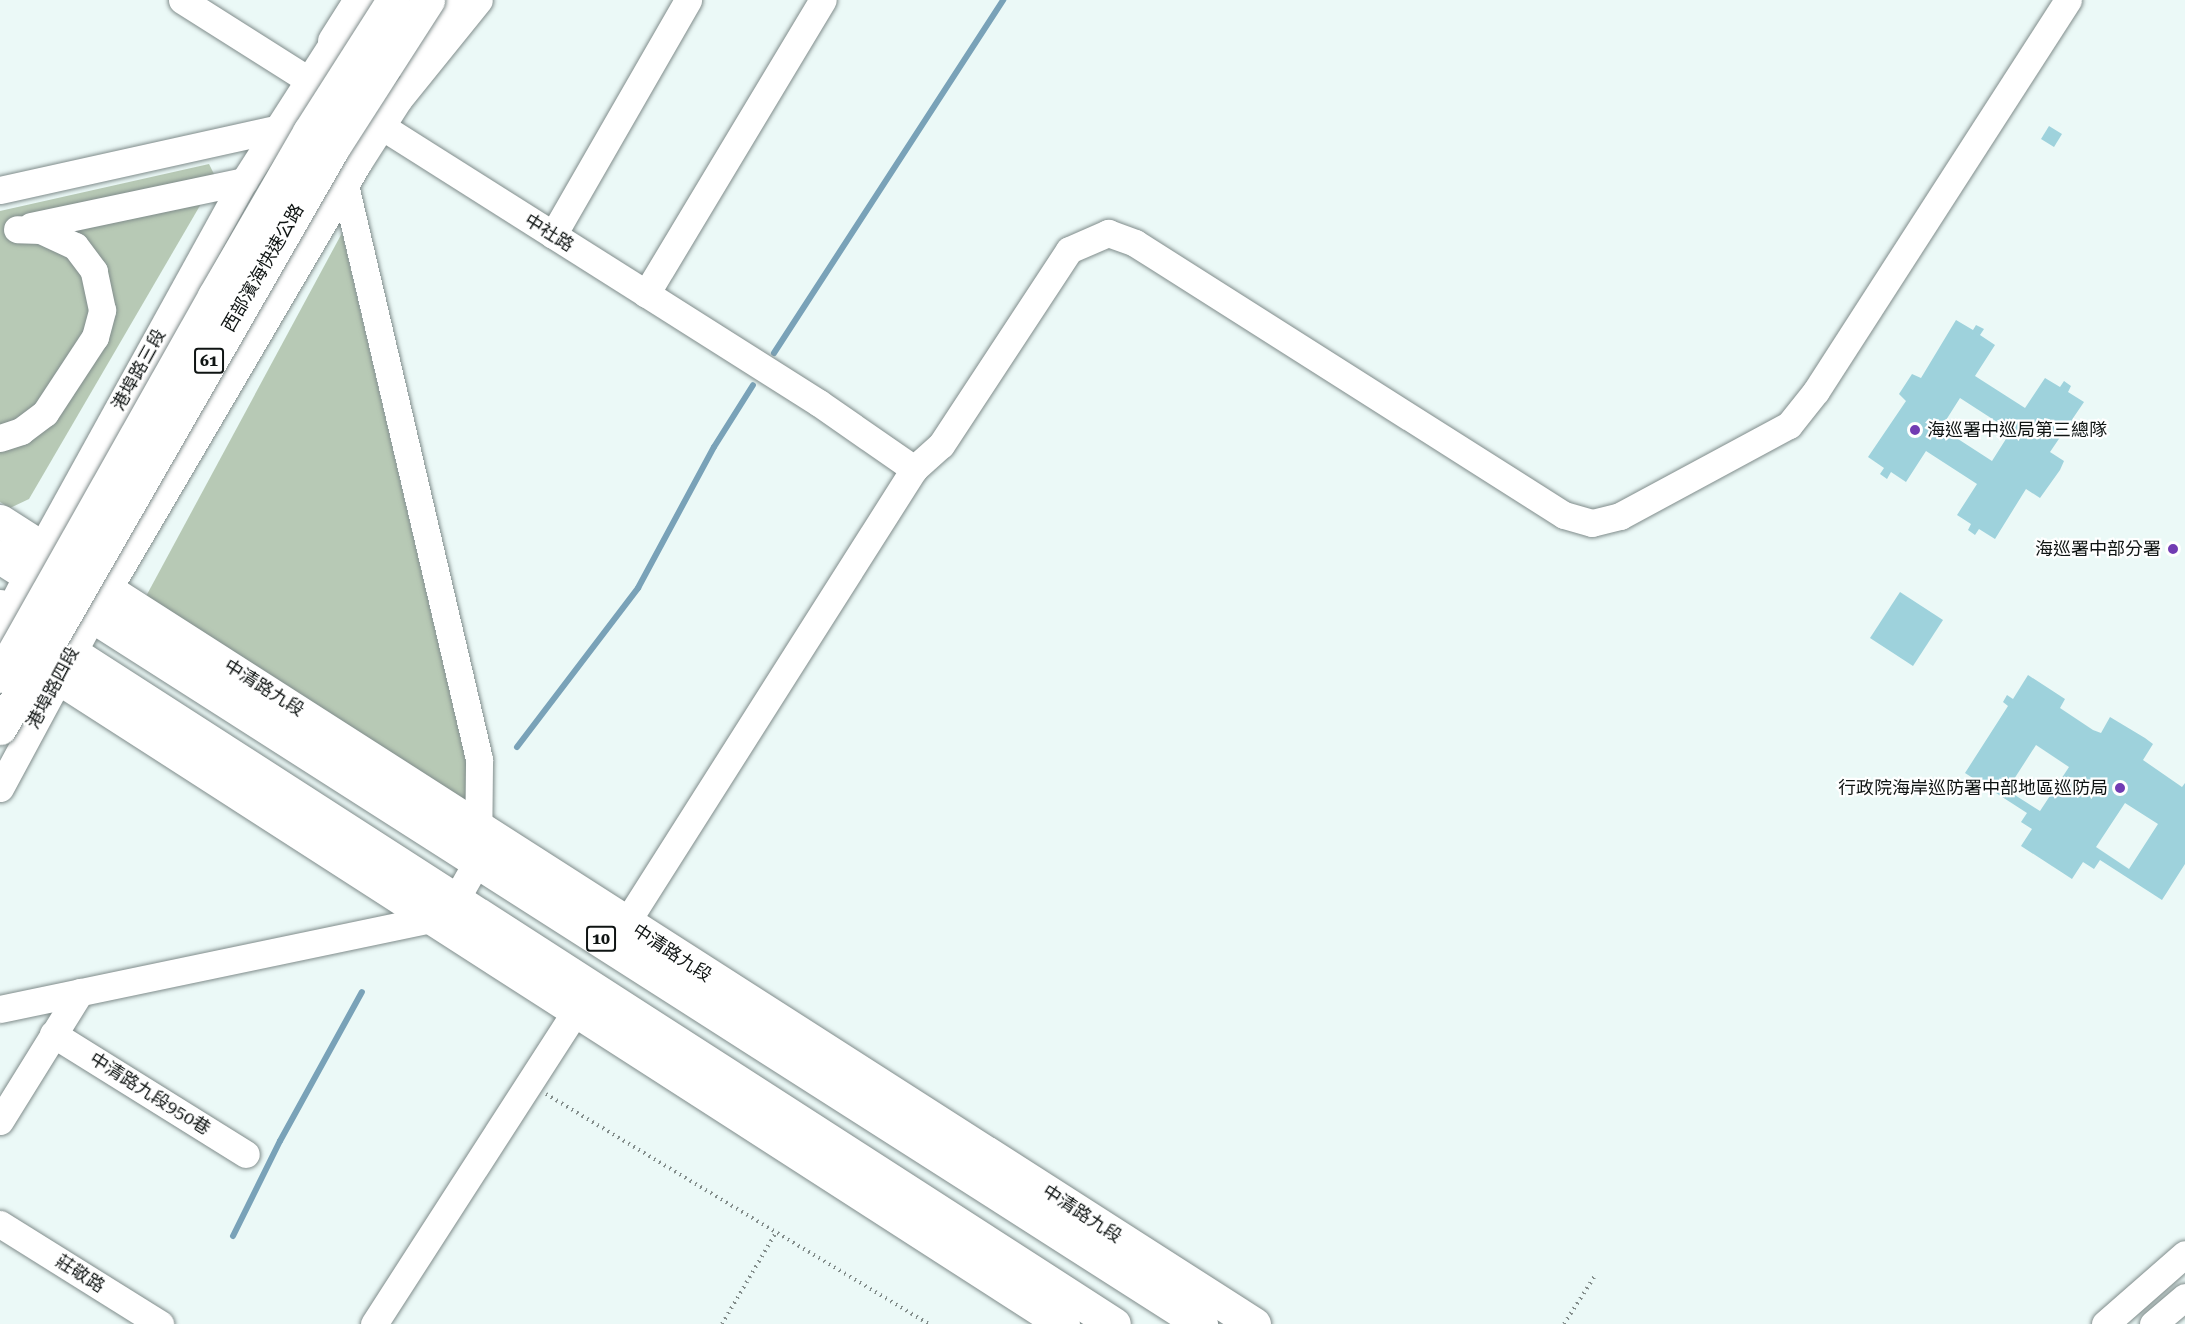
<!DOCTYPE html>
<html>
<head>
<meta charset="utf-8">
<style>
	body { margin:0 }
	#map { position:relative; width:2185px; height:1324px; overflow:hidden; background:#ebf9f7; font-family:"Roboto Serif","Noto Sans TC",serif }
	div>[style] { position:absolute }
	.green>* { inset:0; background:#b7c9b5 }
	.stream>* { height:6px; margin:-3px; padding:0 3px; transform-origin:3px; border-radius:3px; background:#79a2b8 }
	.building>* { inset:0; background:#9ed2dc }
	.path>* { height:4px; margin-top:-2px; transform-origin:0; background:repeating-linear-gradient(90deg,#838d8b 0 1.5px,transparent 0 6px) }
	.roads { filter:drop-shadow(0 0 2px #808c8b) drop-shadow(0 0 2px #808c8b) }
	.minor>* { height:27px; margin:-13.5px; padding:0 13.5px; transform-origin:13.5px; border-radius:13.5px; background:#fff }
	.major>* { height:33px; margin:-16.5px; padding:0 16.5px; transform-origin:16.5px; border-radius:16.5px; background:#fff }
	.highway>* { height:33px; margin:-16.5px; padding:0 16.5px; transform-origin:16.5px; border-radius:16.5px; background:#fff }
	.bridges { filter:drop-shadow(0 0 2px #808c8b) drop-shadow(0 0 2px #808c8b) }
	.highway-bridge>* { height:33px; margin:-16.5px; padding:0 16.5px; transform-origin:16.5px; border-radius:16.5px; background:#fff }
	.dots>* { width:16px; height:16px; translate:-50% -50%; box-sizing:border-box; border:3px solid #fff; border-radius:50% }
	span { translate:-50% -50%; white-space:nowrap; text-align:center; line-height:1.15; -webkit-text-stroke:4.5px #fff; paint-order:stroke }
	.shield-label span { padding:2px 4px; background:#fff; border:2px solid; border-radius:4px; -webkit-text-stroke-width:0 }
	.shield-label { font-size:16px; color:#0f1413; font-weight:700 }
	.street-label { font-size:18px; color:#0f1413 }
	.poi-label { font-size:18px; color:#0f1413 }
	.left { translate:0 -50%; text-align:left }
	.right { translate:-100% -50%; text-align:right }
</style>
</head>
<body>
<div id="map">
	<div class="green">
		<div style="clip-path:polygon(209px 164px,214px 174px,212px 185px,29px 499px,10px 508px,0 502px,0 211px)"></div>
		<div style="clip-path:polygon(342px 233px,477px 810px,144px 600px)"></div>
	</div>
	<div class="stream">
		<div style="left:774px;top:353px;width:421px;rotate:-57deg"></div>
		<div style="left:517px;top:747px;width:200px;rotate:-52.7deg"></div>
		<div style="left:638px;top:588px;width:160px;rotate:-61.7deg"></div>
		<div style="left:714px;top:447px;width:73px;rotate:-57.8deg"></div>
		<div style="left:233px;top:1236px;width:106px;rotate:-63.7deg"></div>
		<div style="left:280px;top:1141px;width:170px;rotate:-61.2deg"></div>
	</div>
	<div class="building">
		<div style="clip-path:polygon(2049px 126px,2062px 134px,2054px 147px,2041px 139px)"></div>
		<div style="clip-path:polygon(evenodd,1956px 320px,1973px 330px,1976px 325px,1984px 329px,1980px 335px,1995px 345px,1975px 376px,2025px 408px,2045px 378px,2060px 387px,2064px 381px,2071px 386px,2068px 392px,2084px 402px,2050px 452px,2064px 461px,2060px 470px,2040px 498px,2026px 489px,1995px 539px,1979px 529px,1975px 535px,1968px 530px,1971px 524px,1957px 515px,1977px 484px,1926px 451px,1906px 482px,1891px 472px,1887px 479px,1880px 474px,1884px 468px,1868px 457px,1906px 401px,1899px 394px,1912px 374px,1921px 378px,1956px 320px,1960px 398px,2011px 431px,1992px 461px,1941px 428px,1960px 398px)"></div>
		<div style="clip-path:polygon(1900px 592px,1943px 620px,1913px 666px,1870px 638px)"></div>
		<div style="clip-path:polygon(evenodd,2028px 675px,2065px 699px,2060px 708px,2093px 730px,2101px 733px,2110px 717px,2145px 738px,2153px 744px,2143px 760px,2182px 787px,2185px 783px,2185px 864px,2162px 900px,2100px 860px,2094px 869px,2083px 862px,2072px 879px,2021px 846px,2032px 829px,2021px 822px,2027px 813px,1965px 773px,2008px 706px,2003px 702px,2007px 695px,2013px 699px,2028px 675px,2036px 745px,2069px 767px,2040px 811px,2007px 790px,2036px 745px,2028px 675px,2125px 803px,2158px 824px,2129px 869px,2096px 847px,2125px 803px)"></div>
	</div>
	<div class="path">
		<div style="left:546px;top:1094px;width:447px;rotate:31deg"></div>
		<div style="left:722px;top:1324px;width:104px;rotate:-59.5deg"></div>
		<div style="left:1564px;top:1324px;width:56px;rotate:-57.4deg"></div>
	</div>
	<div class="roads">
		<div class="minor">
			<div style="left:182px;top:0;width:754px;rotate:32.32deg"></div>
			<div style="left:819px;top:403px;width:116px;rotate:34.8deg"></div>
			<div style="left:412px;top:70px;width:77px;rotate:-64.8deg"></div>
			<div style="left:0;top:190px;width:282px;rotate:-12.5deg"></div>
			<div style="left:31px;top:226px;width:218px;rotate:-11.9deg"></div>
			<div style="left:553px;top:235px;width:271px;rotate:-60.1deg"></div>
			<div style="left:646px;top:294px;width:343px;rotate:-59deg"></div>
			<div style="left:0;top:438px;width:22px;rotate:-18deg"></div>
			<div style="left:21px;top:431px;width:30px;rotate:-37deg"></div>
			<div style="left:45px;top:413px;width:91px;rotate:-56.7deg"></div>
			<div style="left:95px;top:337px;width:28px;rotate:-75deg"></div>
			<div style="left:102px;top:310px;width:40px;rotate:-102deg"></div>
			<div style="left:94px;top:271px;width:31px;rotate:-127deg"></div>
			<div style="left:75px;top:246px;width:38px;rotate:-155deg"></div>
			<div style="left:41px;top:230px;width:24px;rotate:-178deg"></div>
			<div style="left:0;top:628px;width:90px;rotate:-62.9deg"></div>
			<div style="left:41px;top:548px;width:419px;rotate:-61.1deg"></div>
			<div style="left:244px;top:181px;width:166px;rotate:-57.3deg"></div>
			<div style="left:0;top:788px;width:196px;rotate:-61.7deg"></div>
			<div style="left:93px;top:615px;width:524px;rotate:-59.62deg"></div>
			<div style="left:358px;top:163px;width:76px;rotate:-57.4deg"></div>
			<div style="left:399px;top:99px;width:127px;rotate:-51.1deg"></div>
			<div style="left:626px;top:923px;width:538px;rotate:-57.61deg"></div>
			<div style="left:914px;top:469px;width:36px;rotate:-42deg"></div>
			<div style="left:941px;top:445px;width:233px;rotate:-56.7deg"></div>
			<div style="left:1069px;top:250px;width:43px;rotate:-23.6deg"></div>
			<div style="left:1108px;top:233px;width:29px;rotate:20deg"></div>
			<div style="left:1135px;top:243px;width:508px;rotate:32.38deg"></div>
			<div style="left:1564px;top:515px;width:29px;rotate:16deg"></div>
			<div style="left:1592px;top:523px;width:29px;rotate:-14deg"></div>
			<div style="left:1620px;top:516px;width:192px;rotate:-28.3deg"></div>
			<div style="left:1789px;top:425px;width:43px;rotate:-51.5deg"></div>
			<div style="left:1816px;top:391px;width:465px;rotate:-57.2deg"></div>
			<div style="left:0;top:1009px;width:444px;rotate:-11.8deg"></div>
			<div style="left:435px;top:918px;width:28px;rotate:-42deg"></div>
			<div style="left:456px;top:899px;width:45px;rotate:-60.6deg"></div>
			<div style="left:478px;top:860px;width:101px;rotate:-89.4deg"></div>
			<div style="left:479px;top:759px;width:589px;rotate:-103.14deg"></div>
			<div style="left:53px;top:1034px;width:227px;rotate:31.9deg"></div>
			<div style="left:0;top:1121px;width:152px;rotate:-58.2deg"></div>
			<div style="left:0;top:1224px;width:189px;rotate:32deg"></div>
			<div style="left:374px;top:1324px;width:371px;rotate:-57.2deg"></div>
			<div style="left:2105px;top:1324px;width:106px;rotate:-41.2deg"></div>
			<div style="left:2153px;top:1324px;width:42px;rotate:-40.2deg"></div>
		</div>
		<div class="major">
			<div style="left:0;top:521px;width:1489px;rotate:32.63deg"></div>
			<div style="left:0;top:557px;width:1425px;rotate:32.56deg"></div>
			<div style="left:0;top:606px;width:1325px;rotate:32.8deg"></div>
			<div style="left:0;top:640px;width:1264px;rotate:32.76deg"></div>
		</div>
		<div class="highway">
			<div style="left:453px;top:15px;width:17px;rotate:-59deg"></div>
			<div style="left:334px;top:41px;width:49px;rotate:-57.6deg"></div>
		</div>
	</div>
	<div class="bridges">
		<div class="highway-bridge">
			<div style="left:0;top:676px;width:436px;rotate:-60.6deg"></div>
			<div style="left:214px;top:296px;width:190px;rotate:-59.9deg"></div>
			<div style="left:309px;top:132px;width:156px;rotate:-57.5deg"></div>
			<div style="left:0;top:728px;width:669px;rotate:-60.14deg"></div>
			<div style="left:333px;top:148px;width:176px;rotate:-57.3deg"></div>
		</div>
	</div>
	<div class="dots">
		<div style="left:1915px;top:430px;background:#713cb3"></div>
		<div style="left:2173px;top:549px;background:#713cb3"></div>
		<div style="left:2120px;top:788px;background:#713cb3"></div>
	</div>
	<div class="shield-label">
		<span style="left:209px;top:361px">61</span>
		<span style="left:601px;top:939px">10</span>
	</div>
	<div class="street-label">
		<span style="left:549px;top:233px;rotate:32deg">中社路</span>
		<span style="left:263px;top:268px;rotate:-60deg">西部濱海快速公路</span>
		<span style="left:139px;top:370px;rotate:-61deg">港埠路三段</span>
		<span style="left:53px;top:688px;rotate:-62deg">港埠路四段</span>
		<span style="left:264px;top:688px;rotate:32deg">中清路九段</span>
		<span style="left:672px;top:953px;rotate:33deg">中清路九段</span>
		<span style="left:150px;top:1094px;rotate:32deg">中清路九段950巷</span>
		<span style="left:1082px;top:1214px;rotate:33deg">中清路九段</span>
		<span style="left:80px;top:1274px;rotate:32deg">莊敬路</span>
	</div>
	<div class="poi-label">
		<span class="left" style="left:1927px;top:430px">海巡署中巡局第三總隊</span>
		<span class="right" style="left:2161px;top:549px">海巡署中部分署</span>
		<span class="right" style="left:2108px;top:788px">行政院海岸巡防署中部地區巡防局</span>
	</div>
</div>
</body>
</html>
